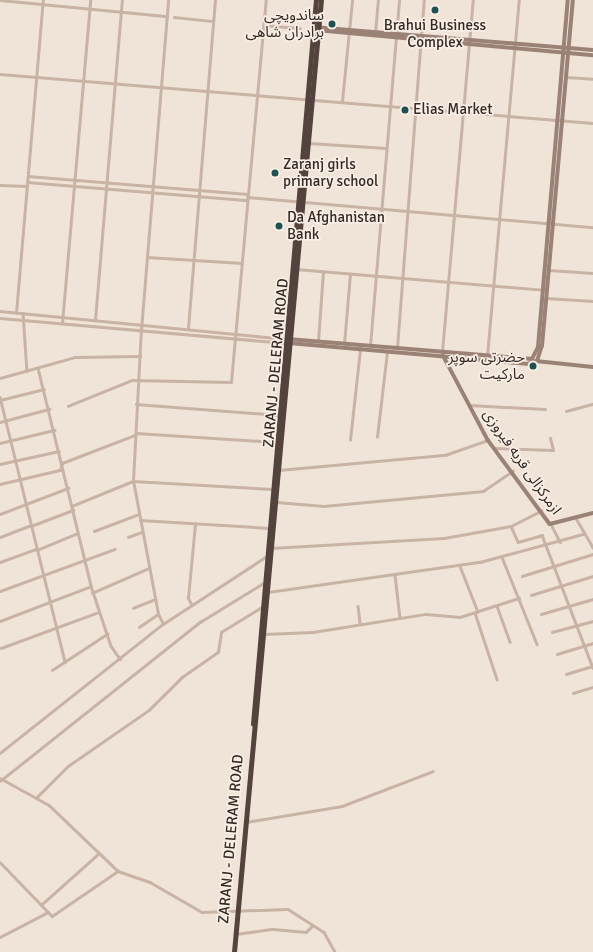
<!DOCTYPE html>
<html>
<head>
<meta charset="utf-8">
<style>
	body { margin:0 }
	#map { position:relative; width:593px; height:952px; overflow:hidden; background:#f0e4d8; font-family:Signika,"Noto Sans Arabic",sans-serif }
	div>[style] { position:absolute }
	.street>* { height:2.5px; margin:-1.25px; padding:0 1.25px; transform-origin:1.25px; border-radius:1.25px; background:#c8b3a5 }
	.secondary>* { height:3.5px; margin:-1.75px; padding:0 1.75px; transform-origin:1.75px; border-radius:1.75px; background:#9b8276 }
	.highway>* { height:4.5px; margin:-2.25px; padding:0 2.25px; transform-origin:2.25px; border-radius:2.25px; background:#54433d }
	.dots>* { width:11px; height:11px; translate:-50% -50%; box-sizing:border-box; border:2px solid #f8eee4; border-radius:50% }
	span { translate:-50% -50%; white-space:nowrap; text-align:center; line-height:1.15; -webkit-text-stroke:3.5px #f8eee4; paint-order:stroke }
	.poi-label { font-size:15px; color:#332a26 }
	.right { translate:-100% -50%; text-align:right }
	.left { translate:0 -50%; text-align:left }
	.street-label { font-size:15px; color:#332a26 }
</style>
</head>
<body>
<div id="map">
	<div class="street">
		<div style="left:0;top:0;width:168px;rotate:5.5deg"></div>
		<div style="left:174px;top:17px;width:39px;rotate:6deg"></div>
		<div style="left:264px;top:25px;width:36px;rotate:5deg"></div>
		<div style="left:375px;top:33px;width:33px;rotate:-85deg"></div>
		<div style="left:0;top:74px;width:595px;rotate:4.72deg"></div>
		<div style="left:566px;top:77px;width:27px;rotate:4deg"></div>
		<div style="left:342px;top:101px;width:101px;rotate:-84.3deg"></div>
		<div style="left:309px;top:143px;width:77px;rotate:3.7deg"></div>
		<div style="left:28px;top:176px;width:220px;rotate:4.7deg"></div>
		<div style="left:27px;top:182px;width:221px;rotate:4.7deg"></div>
		<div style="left:0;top:185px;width:27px;rotate:2deg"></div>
		<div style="left:247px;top:197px;width:347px;rotate:5deg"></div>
		<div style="left:147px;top:257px;width:95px;rotate:3.6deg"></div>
		<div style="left:296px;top:269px;width:252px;rotate:4.8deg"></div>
		<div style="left:549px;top:270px;width:44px;rotate:3.9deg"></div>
		<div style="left:546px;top:298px;width:47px;rotate:3.7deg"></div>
		<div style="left:0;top:311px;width:287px;rotate:5.6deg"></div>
		<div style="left:16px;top:313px;width:314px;rotate:-85.1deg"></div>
		<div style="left:23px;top:313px;width:58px;rotate:86.1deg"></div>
		<div style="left:0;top:318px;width:287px;rotate:5deg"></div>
		<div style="left:95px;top:320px;width:321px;rotate:-85.2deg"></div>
		<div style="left:62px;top:323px;width:324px;rotate:-85deg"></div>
		<div style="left:188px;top:328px;width:329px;rotate:-85.3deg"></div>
		<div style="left:318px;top:341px;width:69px;rotate:-85.9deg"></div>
		<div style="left:344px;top:344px;width:70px;rotate:-85.1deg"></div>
		<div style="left:370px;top:346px;width:347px;rotate:-85.2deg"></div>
		<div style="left:397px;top:348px;width:349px;rotate:-85.6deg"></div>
		<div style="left:442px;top:352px;width:353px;rotate:-85deg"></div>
		<div style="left:487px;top:356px;width:357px;rotate:-84.9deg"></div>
		<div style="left:38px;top:368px;width:224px;rotate:76.3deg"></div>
		<div style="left:91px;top:586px;width:63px;rotate:71.6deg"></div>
		<div style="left:111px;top:646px;width:16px;rotate:55deg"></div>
		<div style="left:0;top:378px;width:78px;rotate:-15.6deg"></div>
		<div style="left:75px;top:357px;width:65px;rotate:-0.9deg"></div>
		<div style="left:0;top:397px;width:273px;rotate:76.2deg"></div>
		<div style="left:0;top:400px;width:45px;rotate:-14deg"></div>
		<div style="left:136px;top:404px;width:143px;rotate:4.4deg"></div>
		<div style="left:469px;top:405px;width:76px;rotate:3deg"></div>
		<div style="left:68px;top:406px;width:69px;rotate:-22.1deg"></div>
		<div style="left:132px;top:380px;width:99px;rotate:1.2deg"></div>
		<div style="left:231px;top:382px;width:384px;rotate:-84.8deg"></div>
		<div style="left:566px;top:411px;width:28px;rotate:-15deg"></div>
		<div style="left:0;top:422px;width:51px;rotate:-14.9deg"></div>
		<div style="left:136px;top:433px;width:141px;rotate:3.7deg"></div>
		<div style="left:377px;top:437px;width:86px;rotate:-83.3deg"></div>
		<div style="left:350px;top:440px;width:92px;rotate:-83.7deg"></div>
		<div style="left:0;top:443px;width:56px;rotate:-13.5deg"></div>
		<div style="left:495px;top:448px;width:58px;rotate:2deg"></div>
		<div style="left:553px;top:450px;width:12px;rotate:-104deg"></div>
		<div style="left:0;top:464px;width:60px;rotate:-12.4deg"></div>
		<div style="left:279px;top:470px;width:167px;rotate:-5.2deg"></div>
		<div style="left:445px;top:455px;width:46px;rotate:-19.2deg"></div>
		<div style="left:0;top:484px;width:62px;rotate:-13.1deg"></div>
		<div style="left:60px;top:470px;width:7px;rotate:-74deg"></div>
		<div style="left:62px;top:463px;width:78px;rotate:-21deg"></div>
		<div style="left:276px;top:502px;width:48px;rotate:4.8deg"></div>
		<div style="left:324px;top:506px;width:160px;rotate:-5.4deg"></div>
		<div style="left:483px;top:491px;width:36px;rotate:-34deg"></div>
		<div style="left:72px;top:506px;width:66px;rotate:-22.3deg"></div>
		<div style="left:133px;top:481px;width:139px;rotate:3.3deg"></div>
		<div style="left:0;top:514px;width:73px;rotate:-20.9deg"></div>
		<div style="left:576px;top:518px;width:34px;rotate:60deg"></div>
		<div style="left:140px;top:520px;width:129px;rotate:3.5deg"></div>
		<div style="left:31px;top:526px;width:45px;rotate:-20.9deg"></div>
		<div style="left:511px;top:526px;width:17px;rotate:66deg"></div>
		<div style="left:518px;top:542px;width:25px;rotate:-16deg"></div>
		<div style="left:542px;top:535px;width:142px;rotate:69deg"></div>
		<div style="left:552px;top:526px;width:18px;rotate:63deg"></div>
		<div style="left:94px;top:531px;width:48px;rotate:-20.7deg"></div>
		<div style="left:0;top:537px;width:33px;rotate:-21deg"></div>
		<div style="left:128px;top:537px;width:15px;rotate:-20deg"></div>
		<div style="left:271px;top:548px;width:173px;rotate:-3.3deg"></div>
		<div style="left:444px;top:538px;width:68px;rotate:-10.2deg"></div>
		<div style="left:511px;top:526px;width:34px;rotate:-27deg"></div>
		<div style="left:37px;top:550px;width:44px;rotate:-22.5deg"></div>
		<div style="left:502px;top:557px;width:94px;rotate:68.1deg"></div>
		<div style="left:0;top:562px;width:38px;rotate:-20deg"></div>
		<div style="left:460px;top:566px;width:49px;rotate:68.6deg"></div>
		<div style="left:395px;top:575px;width:43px;rotate:83.4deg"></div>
		<div style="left:522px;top:576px;width:74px;rotate:-17.2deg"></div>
		<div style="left:0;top:591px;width:122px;rotate:-20.1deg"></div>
		<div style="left:268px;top:592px;width:214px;rotate:-8.1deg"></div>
		<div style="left:480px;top:562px;width:107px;rotate:-15.2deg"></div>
		<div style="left:92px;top:593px;width:62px;rotate:-23.7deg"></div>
		<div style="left:531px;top:595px;width:65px;rotate:-17deg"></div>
		<div style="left:191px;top:604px;width:7px;rotate:-117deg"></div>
		<div style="left:188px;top:598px;width:74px;rotate:-84.6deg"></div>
		<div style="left:358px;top:606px;width:17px;rotate:83deg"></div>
		<div style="left:497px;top:606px;width:38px;rotate:70deg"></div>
		<div style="left:133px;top:608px;width:24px;rotate:-22deg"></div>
		<div style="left:475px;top:613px;width:70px;rotate:71.6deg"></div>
		<div style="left:541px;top:614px;width:54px;rotate:-16.1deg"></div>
		<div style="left:0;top:621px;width:97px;rotate:-21deg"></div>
		<div style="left:163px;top:624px;width:11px;rotate:-117deg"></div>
		<div style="left:158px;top:614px;width:135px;rotate:-100.6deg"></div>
		<div style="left:133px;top:481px;width:151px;rotate:-87deg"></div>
		<div style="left:141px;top:330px;width:331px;rotate:-85.3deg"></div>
		<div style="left:139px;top:627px;width:23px;rotate:-34deg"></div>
		<div style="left:552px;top:632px;width:42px;rotate:-15deg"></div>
		<div style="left:264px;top:634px;width:49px;rotate:-2.3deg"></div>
		<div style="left:313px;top:632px;width:114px;rotate:-9.1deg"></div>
		<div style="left:426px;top:614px;width:34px;rotate:5deg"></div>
		<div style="left:460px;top:617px;width:62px;rotate:-17.9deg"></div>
		<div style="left:1px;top:648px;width:104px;rotate:-20.2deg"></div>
		<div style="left:557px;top:654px;width:38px;rotate:-17deg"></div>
		<div style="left:52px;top:670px;width:66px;rotate:-33.2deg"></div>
		<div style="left:566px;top:674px;width:28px;rotate:-17deg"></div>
		<div style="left:573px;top:693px;width:21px;rotate:-17deg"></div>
		<div style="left:0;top:753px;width:208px;rotate:-38.4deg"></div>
		<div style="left:163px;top:624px;width:124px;rotate:-33.2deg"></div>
		<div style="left:0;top:778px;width:56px;rotate:28.9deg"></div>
		<div style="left:49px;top:805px;width:95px;rotate:43.7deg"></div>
		<div style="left:118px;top:871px;width:34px;rotate:19deg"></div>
		<div style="left:150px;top:882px;width:60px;rotate:30deg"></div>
		<div style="left:202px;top:912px;width:86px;rotate:-2deg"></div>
		<div style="left:288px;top:909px;width:43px;rotate:32.6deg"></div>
		<div style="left:324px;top:932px;width:23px;rotate:61deg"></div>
		<div style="left:0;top:781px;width:256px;rotate:-38.5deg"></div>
		<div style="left:200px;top:622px;width:76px;rotate:-31.6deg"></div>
		<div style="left:36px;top:798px;width:45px;rotate:-45deg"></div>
		<div style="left:68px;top:766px;width:98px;rotate:-34.7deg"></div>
		<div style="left:149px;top:710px;width:47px;rotate:-45deg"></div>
		<div style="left:182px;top:677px;width:44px;rotate:-34.8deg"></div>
		<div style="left:218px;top:652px;width:20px;rotate:-81deg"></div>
		<div style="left:221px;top:632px;width:48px;rotate:-31.4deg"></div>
		<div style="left:246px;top:822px;width:97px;rotate:-9.5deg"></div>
		<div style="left:342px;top:806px;width:97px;rotate:-21deg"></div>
		<div style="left:0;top:862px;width:75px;rotate:46.1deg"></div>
		<div style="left:52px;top:916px;width:80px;rotate:-34.3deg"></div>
		<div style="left:41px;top:905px;width:75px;rotate:-41.8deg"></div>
		<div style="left:236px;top:934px;width:37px;rotate:-8deg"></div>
		<div style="left:273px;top:929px;width:33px;rotate:5deg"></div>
		<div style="left:306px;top:932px;width:7px;rotate:-45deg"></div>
		<div style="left:0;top:937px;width:54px;rotate:-27.5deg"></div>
	</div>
	<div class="secondary">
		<div style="left:313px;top:27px;width:281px;rotate:4.7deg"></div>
		<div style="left:316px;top:30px;width:278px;rotate:5.2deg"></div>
		<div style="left:288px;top:339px;width:245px;rotate:4.7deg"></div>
		<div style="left:532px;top:359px;width:13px;rotate:-63deg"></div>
		<div style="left:538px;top:347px;width:348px;rotate:-85.1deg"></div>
		<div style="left:289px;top:343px;width:239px;rotate:5deg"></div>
		<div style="left:527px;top:364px;width:10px;rotate:-17deg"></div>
		<div style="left:537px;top:361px;width:16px;rotate:-72deg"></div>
		<div style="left:542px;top:346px;width:347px;rotate:-84.9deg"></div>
		<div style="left:443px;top:355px;width:96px;rotate:62.1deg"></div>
		<div style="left:488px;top:440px;width:104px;rotate:53.6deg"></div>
		<div style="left:550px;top:524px;width:44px;rotate:-14.3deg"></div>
		<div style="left:536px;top:361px;width:57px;rotate:6deg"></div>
	</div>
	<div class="highway">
		<div style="left:253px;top:724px;width:727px;rotate:-85.03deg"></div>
		<div style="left:234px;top:952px;width:956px;rotate:-84.78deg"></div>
	</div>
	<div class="dots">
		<div style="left:435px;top:10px;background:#1d5253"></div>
		<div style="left:332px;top:24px;background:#1d5253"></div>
		<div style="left:405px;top:110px;background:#1d5253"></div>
		<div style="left:275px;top:173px;background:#1d5253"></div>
		<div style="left:279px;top:226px;background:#1d5253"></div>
		<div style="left:533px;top:366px;background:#1d5253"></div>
	</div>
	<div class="poi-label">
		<span class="right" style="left:324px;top:24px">ساندویچی<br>برادران شاهی</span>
		<span style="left:435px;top:34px">Brahui Business<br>Complex</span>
		<span class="left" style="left:413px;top:110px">Elias Market</span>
		<span class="left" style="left:283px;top:173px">Zaranj girls<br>primary school</span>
		<span class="left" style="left:287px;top:226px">Da Afghanistan<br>Bank</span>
		<span class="right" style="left:525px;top:366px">حضرتی سوپر<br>مارکیت</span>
	</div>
	<div class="street-label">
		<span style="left:276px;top:363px;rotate:-85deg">ZARANJ - DELERAM ROAD</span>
		<span style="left:522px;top:462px;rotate:55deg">ازمرکزالی قریه فیروزی</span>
		<span style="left:231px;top:839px;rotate:-85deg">ZARANJ - DELERAM ROAD</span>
	</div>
</div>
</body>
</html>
